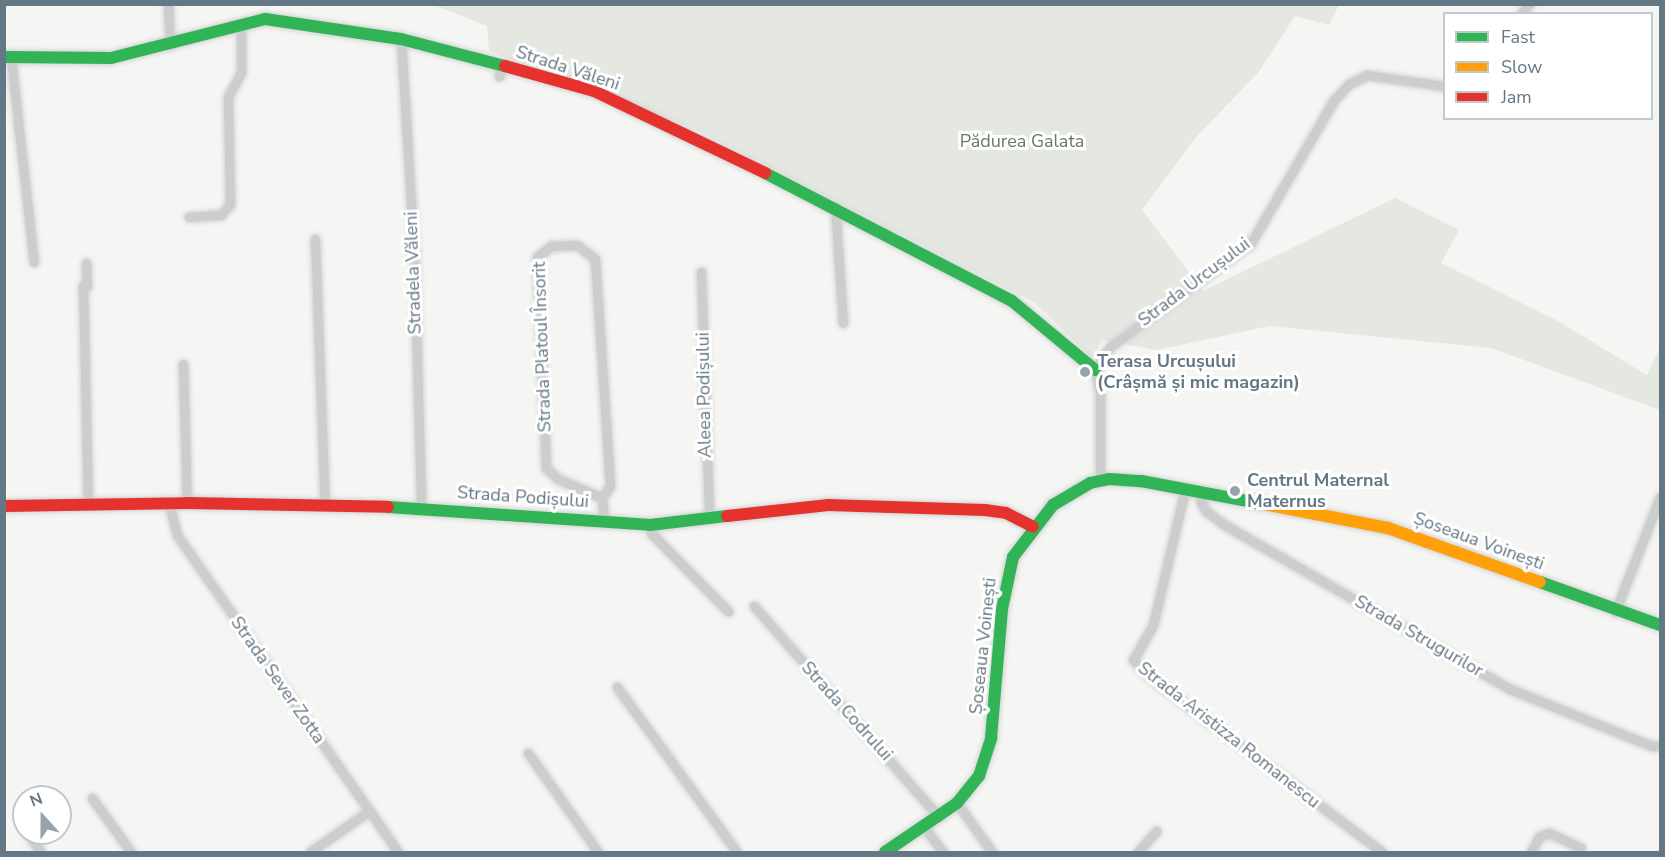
<!DOCTYPE html>
<html>
<head>
<meta charset="utf-8">
<style>
	body { margin:0 }
	#map { position:relative; width:1665px; height:857px; overflow:hidden; background:#f5f5f3; font-family:"Nunito Sans",sans-serif }
	div>[style] { position:absolute }
	.green>* { inset:0; background:#e4e8e1 }
	.roads { filter:drop-shadow(0 0 2px #d2d3d4) drop-shadow(0 0 2px #d2d3d4) }
	.street>* { height:9px; margin:-4.5px; padding:0 4.5px; transform-origin:4.5px; border-radius:4.5px; background:#cccece }
	.fast>* { height:12px; margin:-6px; padding:0 6px; transform-origin:6px; border-radius:6px; background:#30b455 }
	.slow>* { height:12px; margin:-6px; padding:0 6px; transform-origin:6px; border-radius:6px; background:#ff9f0a }
	.jam>* { height:12px; margin:-6px; padding:0 6px; transform-origin:6px; border-radius:6px; background:#e5322d }
	.dots>* { width:16px; height:16px; translate:-50% -50%; box-sizing:border-box; border:3px solid #fff; border-radius:50% }
	span { translate:-50% -50%; white-space:nowrap; text-align:center; line-height:1.15; -webkit-text-stroke:6px #fff; paint-order:stroke }
	.street-label { font-size:18px; color:#647784 }
	.park-label { font-size:18px; color:#697b63 }
	.poi-label { font-size:18px; color:#647784; font-weight:700 }
	.left { translate:0 -50%; text-align:left }
	.frame { position:absolute; inset:0; border:6px solid #647784; pointer-events:none }
	.legend { position:absolute; left:1443px; top:12px; width:210px; height:108px; box-sizing:border-box; background:#fff; border:2px solid #c1c9ce; margin:0; padding:8px 10px; list-style:none; font-size:18px; color:#647784 }
	.legend li { display:flex; align-items:center; gap:12px; height:30px }
	.legend b { width:30px; border:2px solid #c1c9ce }
	.north { position:absolute; left:12px; top:785px; width:60px; height:60px; box-sizing:border-box; background:#fff; border:2px solid #c1c9ce; border-radius:50%; rotate:339deg; font-size:16px; font-weight:700; line-height:24px; text-align:center; color:#647784 }
	.north::after { content:''; display:block; margin:auto; width:21px; height:27px; background:#97a3ab; clip-path:polygon(50% 0,100% 100%,50% 72%,0 100%) }
</style>
</head>
<body>
<div id="map">
	<div class="green">
		<div style="clip-path:polygon(434px 5px,1339px 5px,1329px 25px,1295px 16px,1258px 73px,1196px 137px,1142px 210px,1203px 291px,1395px 198px,1459px 230px,1441px 263px,1558px 321px,1647px 375px,1660px 348px,1660px 410px,1491px 348px,1270px 326px,1156px 350px,1102px 340px,1092px 358px,1034px 302px,695px 129px,489px 51px,487px 26px)"></div>
	</div>
	<div class="roads">
		<div class="street">
			<div style="left:168px;top:4px;width:41px;rotate:87.2deg"></div>
			<div style="left:1521px;top:14px;width:13px;rotate:-51deg"></div>
			<div style="left:401px;top:39px;width:211px;rotate:86.5deg"></div>
			<div style="left:414px;top:250px;width:258px;rotate:88.4deg"></div>
			<div style="left:11px;top:58px;width:205px;rotate:83.6deg"></div>
			<div style="left:499px;top:76px;width:12px;rotate:-70deg"></div>
			<div style="left:835px;top:206px;width:117px;rotate:86.1deg"></div>
			<div style="left:189px;top:217px;width:32px;rotate:-4deg"></div>
			<div style="left:221px;top:215px;width:14px;rotate:-51deg"></div>
			<div style="left:230px;top:204px;width:107px;rotate:-91.1deg"></div>
			<div style="left:228px;top:97px;width:27px;rotate:-62deg"></div>
			<div style="left:241px;top:73px;width:49px;rotate:-90deg"></div>
			<div style="left:315px;top:239px;width:267px;rotate:87.9deg"></div>
			<div style="left:577px;top:245px;width:23px;rotate:38deg"></div>
			<div style="left:595px;top:259px;width:227px;rotate:86.2deg"></div>
			<div style="left:610px;top:486px;width:14px;rotate:124deg"></div>
			<div style="left:602px;top:498px;width:48px;rotate:-156.6deg"></div>
			<div style="left:558px;top:479px;width:16px;rotate:-137deg"></div>
			<div style="left:546px;top:468px;width:211px;rotate:-92.4deg"></div>
			<div style="left:537px;top:257px;width:18px;rotate:-38deg"></div>
			<div style="left:551px;top:246px;width:26px;rotate:-2deg"></div>
			<div style="left:86px;top:263px;width:23px;rotate:88deg"></div>
			<div style="left:87px;top:286px;width:4px;rotate:180deg"></div>
			<div style="left:83px;top:286px;width:217px;rotate:88.7deg"></div>
			<div style="left:701px;top:272px;width:247px;rotate:88.1deg"></div>
			<div style="left:183px;top:364px;width:139px;rotate:88.4deg"></div>
			<div style="left:1100px;top:480px;width:87px;rotate:-90deg"></div>
			<div style="left:1100px;top:393px;width:24px;rotate:-102deg"></div>
			<div style="left:1095px;top:370px;width:27px;rotate:-57deg"></div>
			<div style="left:1110px;top:347px;width:175px;rotate:-36.4deg"></div>
			<div style="left:1251px;top:243px;width:165px;rotate:-59.9deg"></div>
			<div style="left:1334px;top:100px;width:22px;rotate:-47deg"></div>
			<div style="left:1349px;top:84px;width:20px;rotate:-27deg"></div>
			<div style="left:1367px;top:75px;width:78px;rotate:8.1deg"></div>
			<div style="left:1185px;top:489px;width:140px;rotate:103.2deg"></div>
			<div style="left:1153px;top:625px;width:40px;rotate:119.7deg"></div>
			<div style="left:1133px;top:660px;width:30px;rotate:44deg"></div>
			<div style="left:1155px;top:681px;width:284px;rotate:37deg"></div>
			<div style="left:1202px;top:492px;width:10px;rotate:96deg"></div>
			<div style="left:1201px;top:502px;width:10px;rotate:61deg"></div>
			<div style="left:1206px;top:511px;width:21px;rotate:37deg"></div>
			<div style="left:1223px;top:524px;width:331px;rotate:29.9deg"></div>
			<div style="left:1510px;top:689px;width:153px;rotate:21.9deg"></div>
			<div style="left:1652px;top:746px;width:8px"></div>
			<div style="left:602px;top:498px;width:24px;rotate:85deg"></div>
			<div style="left:169px;top:503px;width:33px;rotate:76deg"></div>
			<div style="left:177px;top:535px;width:386px;rotate:55.1deg"></div>
			<div style="left:650px;top:525px;width:8px;rotate:83deg"></div>
			<div style="left:651px;top:533px;width:110px;rotate:45.4deg"></div>
			<div style="left:754px;top:606px;width:281px;rotate:48.8deg"></div>
			<div style="left:1615px;top:612px;width:123px;rotate:-68.6deg"></div>
			<div style="left:617px;top:687px;width:204px;rotate:54deg"></div>
			<div style="left:528px;top:753px;width:121px;rotate:54.7deg"></div>
			<div style="left:92px;top:798px;width:67px;rotate:54.2deg"></div>
			<div style="left:957px;top:803px;width:60px;rotate:54.5deg"></div>
			<div style="left:924px;top:827px;width:31px;rotate:53deg"></div>
			<div style="left:30px;top:837px;width:19px;rotate:54deg"></div>
			<div style="left:310px;top:852px;width:72px;rotate:-34.8deg"></div>
			<div style="left:1138px;top:852px;width:28px;rotate:-49deg"></div>
			<div style="left:1531px;top:852px;width:17px;rotate:-62deg"></div>
			<div style="left:1539px;top:837px;width:11px;rotate:-22deg"></div>
			<div style="left:1549px;top:833px;width:35px;rotate:25deg"></div>
		</div>
		<div class="fast">
			<div style="left:4px;top:57px;width:107px;rotate:0.5deg"></div>
			<div style="left:111px;top:58px;width:159px;rotate:-14.2deg"></div>
			<div style="left:265px;top:19px;width:137px;rotate:8.4deg"></div>
			<div style="left:401px;top:39px;width:107px;rotate:14.6deg"></div>
			<div style="left:765px;top:173px;width:278px;rotate:27.4deg"></div>
			<div style="left:1012px;top:301px;width:108px;rotate:39.7deg"></div>
			<div style="left:388px;top:507px;width:263px;rotate:3.9deg"></div>
			<div style="left:650px;top:525px;width:78px;rotate:-6.7deg"></div>
			<div style="left:1540px;top:582px;width:127px;rotate:19.7deg"></div>
			<div style="left:885px;top:852px;width:87px;rotate:-34.2deg"></div>
			<div style="left:957px;top:803px;width:35px;rotate:-51deg"></div>
			<div style="left:979px;top:776px;width:40px;rotate:-72deg"></div>
			<div style="left:991px;top:738px;width:129px;rotate:-85.1deg"></div>
			<div style="left:1002px;top:609px;width:53px;rotate:-78.1deg"></div>
			<div style="left:1013px;top:557px;width:66px;rotate:-52.4deg"></div>
			<div style="left:1053px;top:505px;width:43px;rotate:-30.7deg"></div>
			<div style="left:1090px;top:483px;width:19px;rotate:-12deg"></div>
			<div style="left:1109px;top:479px;width:32px;rotate:4deg"></div>
			<div style="left:1141px;top:481px;width:120px;rotate:10.6deg"></div>
		</div>
		<div class="slow">
			<div style="left:1259px;top:503px;width:131px;rotate:11deg"></div>
			<div style="left:1388px;top:528px;width:161px;rotate:19.6deg"></div>
		</div>
		<div class="jam">
			<div style="left:505px;top:66px;width:92px;rotate:15.7deg"></div>
			<div style="left:594px;top:91px;width:190px;rotate:25.6deg"></div>
			<div style="left:4px;top:506px;width:183px;rotate:-0.9deg"></div>
			<div style="left:187px;top:503px;width:201px;rotate:1.1deg"></div>
			<div style="left:727px;top:516px;width:102px;rotate:-6.2deg"></div>
			<div style="left:828px;top:505px;width:157px;rotate:1.8deg"></div>
			<div style="left:985px;top:510px;width:21px;rotate:8deg"></div>
			<div style="left:1006px;top:513px;width:30px;rotate:27deg"></div>
		</div>
	</div>
	<div class="dots">
		<div style="left:1085px;top:372px;background:#97a3ab"></div>
		<div style="left:1235px;top:491px;background:#97a3ab"></div>
	</div>
	<div class="street-label">
		<span style="left:568px;top:68px;rotate:18deg">Strada Văleni</span>
		<span style="left:413px;top:273px;rotate:-92deg">Stradela Văleni</span>
		<span style="left:1194px;top:282px;rotate:-37deg">Strada Urcușului</span>
		<span style="left:542px;top:347px;rotate:-92deg">Strada Platoul Însorit</span>
		<span style="left:704px;top:395px;rotate:-91deg">Aleea Podișului</span>
		<span style="left:523px;top:497px;rotate:4deg">Strada Podișului</span>
		<span style="left:1479px;top:541px;rotate:20deg">Șoseaua Voinești</span>
		<span style="left:1419px;top:636px;rotate:30deg">Strada Strugurilor</span>
		<span style="left:983px;top:646px;rotate:-84deg">Șoseaua Voinești</span>
		<span style="left:278px;top:680px;rotate:55deg">Strada Sever Zotta</span>
		<span style="left:847px;top:711px;rotate:48deg">Strada Codrului</span>
		<span style="left:1229px;top:735px;rotate:38deg">Strada Aristizza Romanescu</span>
	</div>
	<div class="park-label">
		<span style="left:1022px;top:141px">Pădurea Galata</span>
	</div>
	<div class="poi-label">
		<span class="left" style="left:1097px;top:372px">Terasa Urcușului<br>(Crâșmă și mic magazin)</span>
		<span class="left" style="left:1247px;top:491px">Centrul Maternal<br>Maternus</span>
	</div>
	<div class="frame"></div>
	<ul class="legend">
	<li><b style="height:8px;background:#30b455"></b>Fast</li>
	<li><b style="height:8px;background:#ff9f0a"></b>Slow</li>
	<li><b style="height:8px;background:#e5322d"></b>Jam</li>
	</ul>
	<div class="north">N</div>
</div>
</body>
</html>
